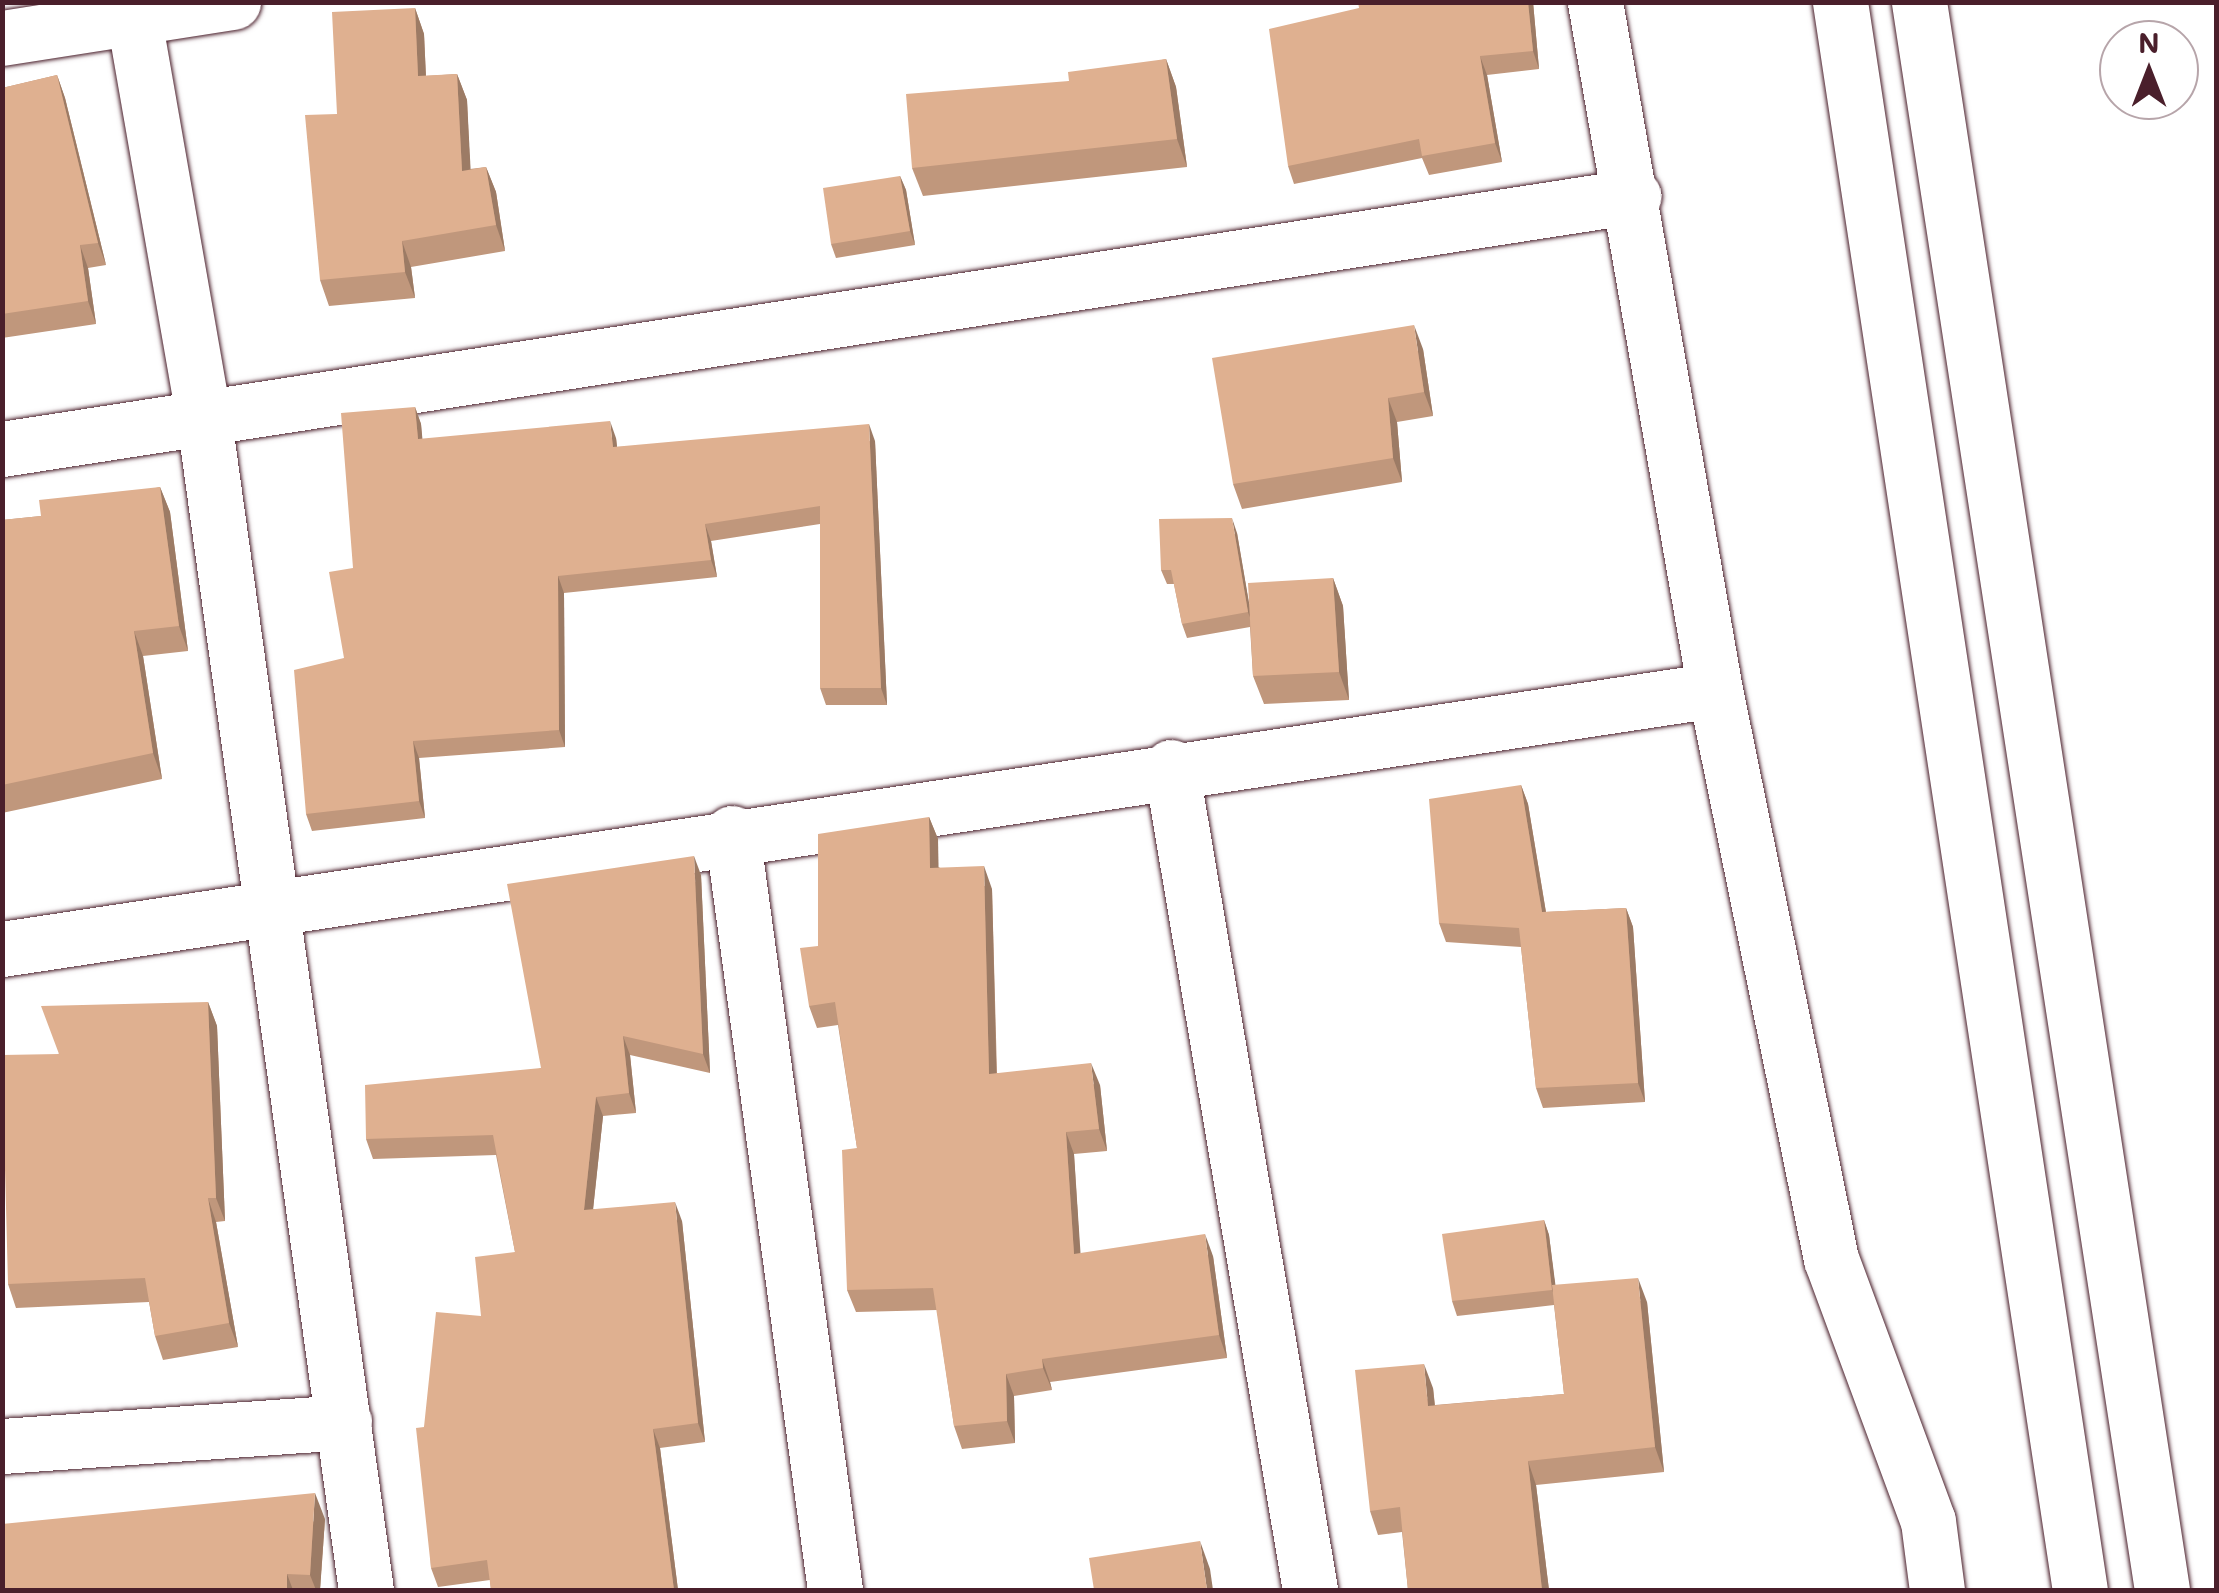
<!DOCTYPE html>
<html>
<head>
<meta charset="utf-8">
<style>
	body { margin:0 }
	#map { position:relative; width:2219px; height:1593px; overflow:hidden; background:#fff; font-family:Mali,sans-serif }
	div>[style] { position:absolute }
	.roads { filter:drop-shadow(0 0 2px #4a1f2b) drop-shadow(0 0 2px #4a1f2b) }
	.street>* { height:55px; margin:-27.5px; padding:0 27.5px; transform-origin:27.5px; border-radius:27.5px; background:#fff }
	.highway>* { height:55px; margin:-27.5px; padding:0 27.5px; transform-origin:27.5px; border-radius:27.5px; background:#fff }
	.wall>* { inset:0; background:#c0977c }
	.shaded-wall>* { inset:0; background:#9c7b65 }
	.building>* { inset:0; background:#dfb090 }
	span { translate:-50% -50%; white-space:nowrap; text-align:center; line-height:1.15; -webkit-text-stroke:8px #fff; paint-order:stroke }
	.frame { position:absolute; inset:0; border:5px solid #4a1f2b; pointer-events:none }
	.north { position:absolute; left:2099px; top:20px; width:100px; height:100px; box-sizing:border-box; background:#fff; border:2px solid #b7a5aa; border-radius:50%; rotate:0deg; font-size:28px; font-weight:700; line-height:40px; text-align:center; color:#4a1f2b }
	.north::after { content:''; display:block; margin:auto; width:35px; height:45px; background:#4a1f2b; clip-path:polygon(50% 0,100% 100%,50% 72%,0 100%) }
</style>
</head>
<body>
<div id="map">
	<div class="roads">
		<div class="street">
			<div style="left:131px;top:2px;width:424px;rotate:80.1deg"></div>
			<div style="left:204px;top:420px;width:1181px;rotate:82.12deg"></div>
			<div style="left:1595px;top:2px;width:698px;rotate:80.11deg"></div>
			<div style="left:1715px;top:690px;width:581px;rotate:78.48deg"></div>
			<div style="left:1831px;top:1259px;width:279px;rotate:69.7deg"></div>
			<div style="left:1928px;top:1521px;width:70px;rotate:82.6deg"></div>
			<div style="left:2px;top:38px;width:234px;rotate:-8.9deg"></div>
			<div style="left:2px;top:449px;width:1651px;rotate:-8.81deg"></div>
			<div style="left:1171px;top:767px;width:835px;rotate:80.41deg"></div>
			<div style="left:732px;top:833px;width:764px;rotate:82.25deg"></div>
			<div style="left:2px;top:949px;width:1732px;rotate:-8.6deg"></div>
			<div style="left:2px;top:1446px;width:343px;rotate:-4deg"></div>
		</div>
		<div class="highway">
			<div style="left:1840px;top:2px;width:1606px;rotate:81.41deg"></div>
			<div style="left:1919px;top:2px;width:1606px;rotate:81.3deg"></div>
		</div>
	</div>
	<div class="wall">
		<div style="clip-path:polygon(1533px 2px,1539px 69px,1487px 75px,1502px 162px,1429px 175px,1422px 158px,1294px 184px,1288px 166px)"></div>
		<div style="clip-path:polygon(415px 8px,424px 34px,426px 76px,457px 74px,467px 100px,470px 169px,486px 167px,496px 192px,505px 251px,411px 267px,415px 298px,329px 306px,320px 280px,337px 114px)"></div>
		<div style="clip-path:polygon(1166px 59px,1176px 87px,1187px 167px,923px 196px,912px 168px,1069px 81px)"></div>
		<div style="clip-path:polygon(57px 75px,65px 98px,106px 265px,88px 268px,96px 324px,2px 338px,2px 88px)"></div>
		<div style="clip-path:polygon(900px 176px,906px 190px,915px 245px,836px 258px,831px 244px)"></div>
		<div style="clip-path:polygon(1423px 349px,1433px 416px,1397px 422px,1402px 482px,1242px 509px,1233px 484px)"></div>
		<div style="clip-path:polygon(415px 407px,421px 424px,422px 439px,616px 438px,617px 447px,875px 441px,887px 705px,826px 705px,820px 688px,820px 524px,711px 541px,717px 577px,564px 593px,565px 747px,419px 758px,425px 818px,312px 831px,306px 814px,344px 658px,353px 568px)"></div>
		<div style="clip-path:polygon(160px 487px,170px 512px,188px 651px,143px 656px,162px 779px,2px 813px,2px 520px,41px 516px)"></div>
		<div style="clip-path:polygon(1237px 533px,1249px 604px,1333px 578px,1343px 606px,1349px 700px,1264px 704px,1253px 676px,1250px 627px,1187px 638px,1182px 624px,1174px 584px,1167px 584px,1161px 570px)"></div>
		<div style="clip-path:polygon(1521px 785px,1528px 804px,1546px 912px,1626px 908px,1633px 927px,1645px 1102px,1543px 1108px,1536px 1088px,1521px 947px,1446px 942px,1439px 923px)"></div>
		<div style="clip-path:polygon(929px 817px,938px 839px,938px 867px,992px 889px,997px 1073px,1100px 1085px,1107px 1151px,1074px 1154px,1080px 1253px,1213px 1256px,1227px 1358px,1050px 1382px,1052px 1390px,1014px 1396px,1015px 1443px,962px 1449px,954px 1426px,937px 1310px,856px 1312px,847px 1290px,857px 1148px,838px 1025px,817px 1028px,809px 1006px,818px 946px)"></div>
		<div style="clip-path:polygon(701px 875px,710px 1073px,630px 1055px,636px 1113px,603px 1116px,593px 1209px,682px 1221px,705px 1442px,660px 1448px,678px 1590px,491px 1590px,490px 1580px,438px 1587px,431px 1568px,424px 1427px,481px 1316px,515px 1252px,496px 1155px,373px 1159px,366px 1139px,541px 1068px)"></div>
		<div style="clip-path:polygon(208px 1002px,217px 1026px,225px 1221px,216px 1222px,238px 1347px,163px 1360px,155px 1336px,149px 1302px,16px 1308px,8px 1284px,58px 1054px)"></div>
		<div style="clip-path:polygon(1544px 1220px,1549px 1235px,1555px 1285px,1647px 1302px,1664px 1472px,1536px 1485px,1549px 1590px,1408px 1590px,1402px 1532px,1378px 1535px,1370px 1511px,1433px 1388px,1435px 1405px,1564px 1394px,1554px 1305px,1457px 1316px,1452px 1301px)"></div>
		<div style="clip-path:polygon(325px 1519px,320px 1590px,2px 1590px)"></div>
	</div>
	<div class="shaded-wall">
		<div style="clip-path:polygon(1528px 2px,1533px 2px,1539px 69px,1533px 51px)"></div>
		<div style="clip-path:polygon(415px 8px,424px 34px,427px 102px,418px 76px)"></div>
		<div style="clip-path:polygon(1480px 56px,1487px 75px,1502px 162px,1495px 143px)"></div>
		<div style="clip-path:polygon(1166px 59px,1176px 87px,1187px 167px,1177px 139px)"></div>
		<div style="clip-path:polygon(457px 74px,467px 100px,472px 196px,462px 171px)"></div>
		<div style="clip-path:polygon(57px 75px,65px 98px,106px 265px,98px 243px)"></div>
		<div style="clip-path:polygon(486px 167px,496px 192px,505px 251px,496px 225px)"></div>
		<div style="clip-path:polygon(900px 176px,906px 190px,915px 245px,910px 231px)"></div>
		<div style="clip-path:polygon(402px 241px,411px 267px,415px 298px,405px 272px)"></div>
		<div style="clip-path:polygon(80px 245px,88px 268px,96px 324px,88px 301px)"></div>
		<div style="clip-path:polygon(1414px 325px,1423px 349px,1433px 416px,1424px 392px)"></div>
		<div style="clip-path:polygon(1388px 398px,1397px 422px,1402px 482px,1393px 458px)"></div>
		<div style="clip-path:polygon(415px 407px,421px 424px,424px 456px,418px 439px)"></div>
		<div style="clip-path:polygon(610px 421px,616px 438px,619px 464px,613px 447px)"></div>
		<div style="clip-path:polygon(869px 424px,875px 441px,887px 705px,881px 688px)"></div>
		<div style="clip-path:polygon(160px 487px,170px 512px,188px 651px,179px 626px)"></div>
		<div style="clip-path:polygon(1232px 518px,1237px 533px,1253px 626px,1248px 612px)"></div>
		<div style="clip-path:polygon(705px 524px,711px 541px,717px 577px,711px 560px)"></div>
		<div style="clip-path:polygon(558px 576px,564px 593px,565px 747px,559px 730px)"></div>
		<div style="clip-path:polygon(1333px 578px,1343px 606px,1349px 700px,1339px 672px)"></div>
		<div style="clip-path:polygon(134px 631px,143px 656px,162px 779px,153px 753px)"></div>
		<div style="clip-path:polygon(413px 741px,419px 758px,425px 818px,419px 801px)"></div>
		<div style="clip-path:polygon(1521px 785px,1528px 804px,1549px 931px,1542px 912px)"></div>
		<div style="clip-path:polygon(929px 817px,938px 839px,939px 890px,930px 868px)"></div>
		<div style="clip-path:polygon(694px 856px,701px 875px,710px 1073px,703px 1054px)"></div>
		<div style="clip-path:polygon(984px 866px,992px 889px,997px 1096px,989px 1074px)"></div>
		<div style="clip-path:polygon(1626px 908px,1633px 927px,1645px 1102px,1638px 1083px)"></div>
		<div style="clip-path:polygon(208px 1002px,217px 1026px,225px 1221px,216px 1198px)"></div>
		<div style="clip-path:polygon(623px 1036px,630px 1055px,636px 1113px,629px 1093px)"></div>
		<div style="clip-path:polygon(1091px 1063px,1100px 1085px,1107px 1151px,1099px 1129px)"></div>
		<div style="clip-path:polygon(596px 1097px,603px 1116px,591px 1229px,584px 1210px)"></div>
		<div style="clip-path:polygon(1066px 1132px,1074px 1154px,1082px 1276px,1074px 1254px)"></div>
		<div style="clip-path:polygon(208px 1198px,216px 1222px,238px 1347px,229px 1323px)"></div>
		<div style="clip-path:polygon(675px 1202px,682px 1221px,705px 1442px,698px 1423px)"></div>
		<div style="clip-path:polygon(1544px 1220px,1549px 1235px,1558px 1305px,1552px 1290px)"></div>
		<div style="clip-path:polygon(1205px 1234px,1213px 1256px,1227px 1358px,1219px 1335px)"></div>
		<div style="clip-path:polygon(1638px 1278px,1647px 1302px,1664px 1472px,1655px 1447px)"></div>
		<div style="clip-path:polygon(1042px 1359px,1050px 1382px,1052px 1390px,1043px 1368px)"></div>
		<div style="clip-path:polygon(1424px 1364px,1433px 1388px,1437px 1430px,1428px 1406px)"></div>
		<div style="clip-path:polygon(1006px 1374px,1014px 1396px,1015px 1443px,1007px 1421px)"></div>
		<div style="clip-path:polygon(653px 1429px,660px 1448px,678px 1590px,674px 1590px)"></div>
		<div style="clip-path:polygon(1528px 1461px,1536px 1485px,1549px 1590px,1542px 1590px)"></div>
		<div style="clip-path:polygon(315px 1493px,325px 1519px,320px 1590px,316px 1590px,310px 1575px)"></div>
		<div style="clip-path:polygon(1200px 1541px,1210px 1569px,1213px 1590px,1207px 1590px)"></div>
		<div style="clip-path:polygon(287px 1574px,293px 1590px,287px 1590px)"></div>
	</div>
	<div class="building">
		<div style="clip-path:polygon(1358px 2px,1528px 2px,1533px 51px,1480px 56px,1495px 143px,1422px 156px,1419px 139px,1288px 166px,1269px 29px,1359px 8px)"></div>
		<div style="clip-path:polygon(415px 8px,418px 76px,457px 74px,462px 171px,486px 167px,496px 225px,402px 241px,405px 272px,320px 280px,305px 115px,337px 114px,332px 12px)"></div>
		<div style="clip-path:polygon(1166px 59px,1177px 139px,912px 168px,906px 94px,1069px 81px,1068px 72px)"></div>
		<div style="clip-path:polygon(57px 75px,98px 243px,80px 245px,88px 301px,2px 314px,2px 88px)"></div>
		<div style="clip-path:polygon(900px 176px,910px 231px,831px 244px,823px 188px)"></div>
		<div style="clip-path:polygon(1414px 325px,1424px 392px,1388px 398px,1393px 458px,1233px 484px,1212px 358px)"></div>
		<div style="clip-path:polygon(415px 407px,418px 439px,610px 421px,613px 447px,869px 424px,881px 688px,820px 688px,820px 506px,705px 524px,711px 560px,558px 576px,559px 730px,413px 741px,419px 801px,306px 814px,294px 670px,344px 658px,329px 572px,353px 568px,341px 413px)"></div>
		<div style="clip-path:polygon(160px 487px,179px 626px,134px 631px,153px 753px,2px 785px,2px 520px,41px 516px,39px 500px)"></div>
		<div style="clip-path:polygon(1232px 518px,1248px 612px,1182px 624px,1171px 570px,1161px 570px,1159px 519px)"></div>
		<div style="clip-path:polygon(1333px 578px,1339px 672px,1253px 676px,1248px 583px)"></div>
		<div style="clip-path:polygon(1521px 785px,1542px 912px,1626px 908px,1638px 1083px,1536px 1088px,1519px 928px,1439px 923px,1429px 799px)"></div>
		<div style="clip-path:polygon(929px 817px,930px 868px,984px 866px,989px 1074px,1091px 1063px,1099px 1129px,1066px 1132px,1074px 1254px,1205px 1234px,1219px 1335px,1042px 1359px,1043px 1368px,1006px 1374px,1007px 1421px,954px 1426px,933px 1288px,847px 1290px,842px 1150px,857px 1148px,835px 1002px,809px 1006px,800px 948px,818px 946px,818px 834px)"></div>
		<div style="clip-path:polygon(694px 856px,703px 1054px,623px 1036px,629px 1093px,596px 1097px,584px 1210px,675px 1202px,698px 1423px,653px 1429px,674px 1590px,491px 1590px,487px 1560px,431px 1568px,416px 1428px,424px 1427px,436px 1312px,481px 1316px,475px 1257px,515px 1252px,493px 1135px,366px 1139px,365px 1085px,541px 1068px,507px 884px)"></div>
		<div style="clip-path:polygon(208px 1002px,216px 1198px,208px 1198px,229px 1323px,155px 1336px,145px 1278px,8px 1284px,2px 1055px,59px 1054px,41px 1006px)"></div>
		<div style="clip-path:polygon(1544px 1220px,1552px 1290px,1452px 1301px,1442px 1234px)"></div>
		<div style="clip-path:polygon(1638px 1278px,1655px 1447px,1528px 1461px,1542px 1590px,1408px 1590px,1400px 1507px,1370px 1511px,1355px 1370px,1424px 1364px,1428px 1406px,1564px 1394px,1552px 1285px)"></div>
		<div style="clip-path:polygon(315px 1493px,310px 1575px,287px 1574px,287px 1590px,2px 1590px,2px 1524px)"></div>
		<div style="clip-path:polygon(1200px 1541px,1207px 1590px,1094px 1590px,1089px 1558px)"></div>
	</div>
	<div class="frame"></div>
	<div class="north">N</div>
</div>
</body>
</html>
